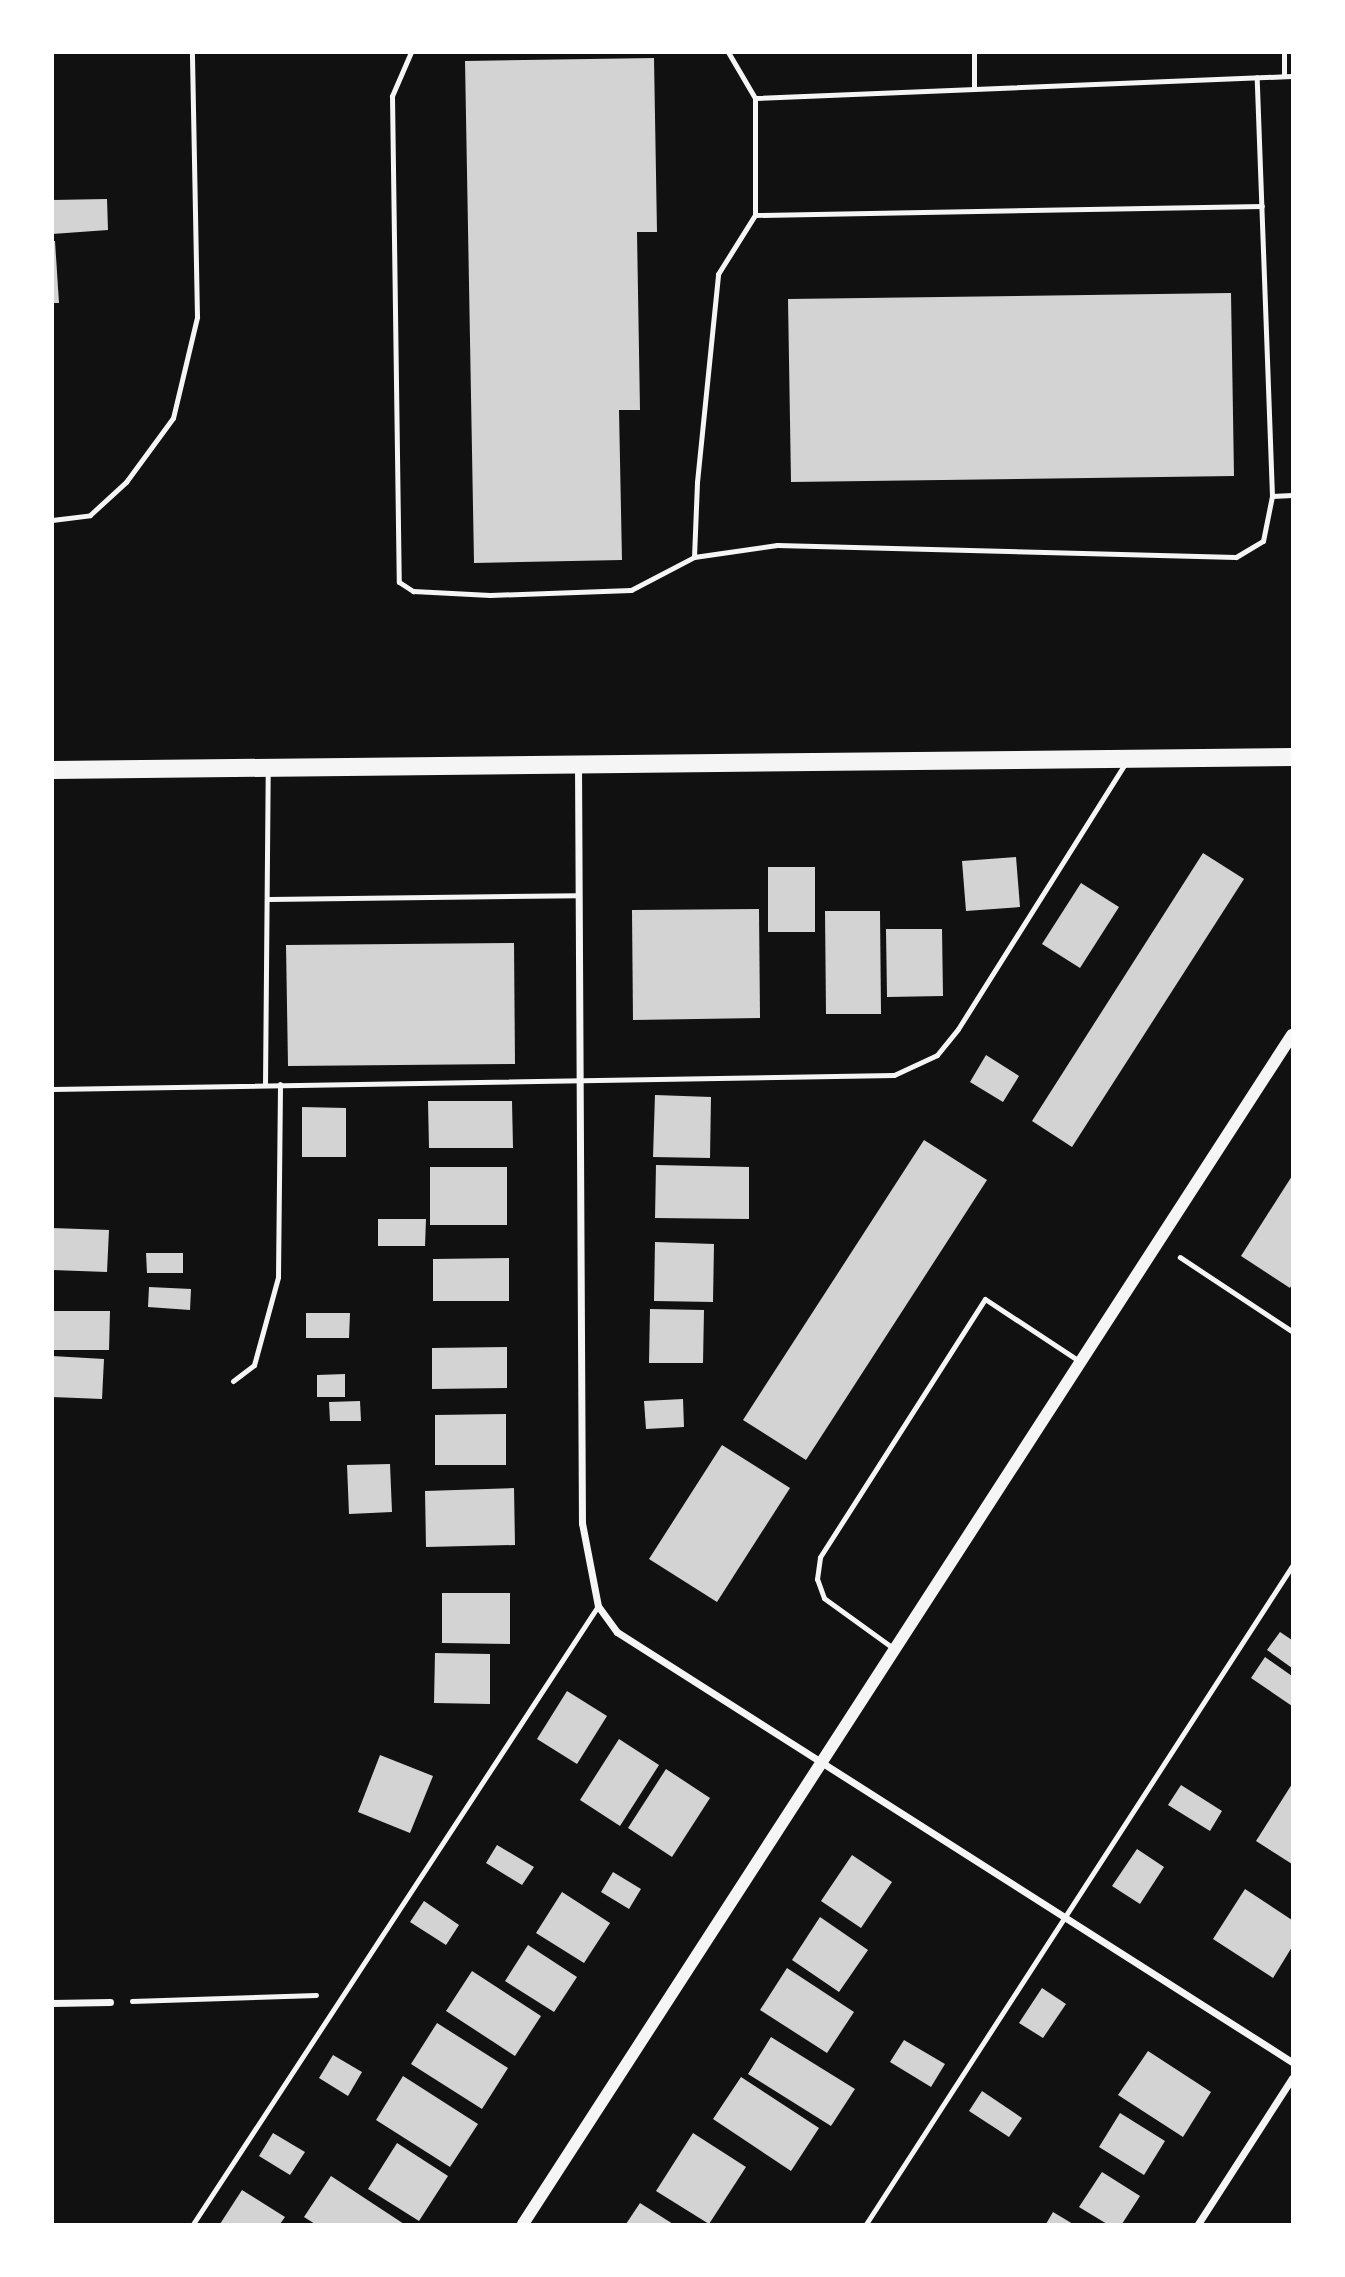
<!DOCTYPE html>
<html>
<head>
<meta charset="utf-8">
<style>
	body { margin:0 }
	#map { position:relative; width:1345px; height:2277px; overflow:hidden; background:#111; font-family:Raleway,sans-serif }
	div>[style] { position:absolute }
	.building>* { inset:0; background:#d3d3d3 }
	.path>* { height:4.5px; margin:-2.25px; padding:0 2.25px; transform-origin:2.25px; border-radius:2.25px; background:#f5f5f5 }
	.service>* { height:5px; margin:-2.5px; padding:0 2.5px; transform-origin:2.5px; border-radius:2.5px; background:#f5f5f5 }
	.minor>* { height:7px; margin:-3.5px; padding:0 3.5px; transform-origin:3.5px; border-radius:3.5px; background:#f5f5f5 }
	.tertiary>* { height:12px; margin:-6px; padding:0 6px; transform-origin:6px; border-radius:6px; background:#f5f5f5 }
	.primary>* { height:18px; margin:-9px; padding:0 9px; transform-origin:9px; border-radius:9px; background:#f5f5f5 }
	span { translate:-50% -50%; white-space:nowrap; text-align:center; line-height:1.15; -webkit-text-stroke:7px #fff; paint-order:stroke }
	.frame { position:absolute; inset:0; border:54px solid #fff; pointer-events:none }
</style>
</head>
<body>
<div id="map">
	<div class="building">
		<div style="clip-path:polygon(654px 58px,657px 232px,637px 232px,640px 410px,619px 410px,622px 560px,474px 563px,465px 61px)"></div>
		<div style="clip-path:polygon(107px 199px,108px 230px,52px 234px,52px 200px)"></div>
		<div style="clip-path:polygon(52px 241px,55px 241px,59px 303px,52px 303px)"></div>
		<div style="clip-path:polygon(1231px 293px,1234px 476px,791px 482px,788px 299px)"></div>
		<div style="clip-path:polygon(1203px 853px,1244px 879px,1072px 1147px,1032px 1121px)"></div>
		<div style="clip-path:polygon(1016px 857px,1020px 907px,966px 911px,962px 861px)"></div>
		<div style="clip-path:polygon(768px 867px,815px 867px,815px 932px,768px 932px)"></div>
		<div style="clip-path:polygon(1081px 883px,1119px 907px,1080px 968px,1042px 944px)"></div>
		<div style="clip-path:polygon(759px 909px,760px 1018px,633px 1020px,632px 910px)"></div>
		<div style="clip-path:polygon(825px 911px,880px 911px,881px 1014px,826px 1014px)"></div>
		<div style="clip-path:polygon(886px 929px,942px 929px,943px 996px,887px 997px)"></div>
		<div style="clip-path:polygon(514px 943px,515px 1064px,288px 1066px,286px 945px)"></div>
		<div style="clip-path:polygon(986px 1055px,1019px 1076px,1003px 1102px,970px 1082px)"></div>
		<div style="clip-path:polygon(655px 1095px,711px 1097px,710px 1158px,653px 1157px)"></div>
		<div style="clip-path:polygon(428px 1101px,512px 1101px,513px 1148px,429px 1148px)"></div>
		<div style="clip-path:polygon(302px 1107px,346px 1108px,346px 1157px,302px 1157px)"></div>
		<div style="clip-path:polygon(924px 1140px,987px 1180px,806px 1460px,743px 1420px)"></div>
		<div style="clip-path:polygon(656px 1165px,749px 1167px,749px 1219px,655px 1218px)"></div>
		<div style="clip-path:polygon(430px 1167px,507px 1167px,507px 1225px,430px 1225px)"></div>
		<div style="clip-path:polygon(1292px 1176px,1292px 1284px,1290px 1288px,1241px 1256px)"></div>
		<div style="clip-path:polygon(378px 1219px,426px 1219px,425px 1246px,378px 1246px)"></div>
		<div style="clip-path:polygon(52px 1228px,109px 1230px,107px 1272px,52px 1270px)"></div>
		<div style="clip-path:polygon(655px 1242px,714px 1244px,713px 1302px,654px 1301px)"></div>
		<div style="clip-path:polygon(146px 1253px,183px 1253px,183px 1273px,147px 1273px)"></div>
		<div style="clip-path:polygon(509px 1258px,509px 1301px,433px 1301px,433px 1259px)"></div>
		<div style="clip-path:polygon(149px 1287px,191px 1289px,190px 1310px,148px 1307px)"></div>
		<div style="clip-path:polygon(650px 1309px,704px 1310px,703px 1363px,649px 1363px)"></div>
		<div style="clip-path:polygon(52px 1311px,110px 1311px,109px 1350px,52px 1350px)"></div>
		<div style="clip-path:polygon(306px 1313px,350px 1313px,349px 1338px,306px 1338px)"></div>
		<div style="clip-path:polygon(507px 1347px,507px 1388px,432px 1389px,432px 1348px)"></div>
		<div style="clip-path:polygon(52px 1356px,104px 1359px,102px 1399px,52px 1397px)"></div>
		<div style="clip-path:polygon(345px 1374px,345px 1397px,317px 1397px,317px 1375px)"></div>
		<div style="clip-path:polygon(683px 1399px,684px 1427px,646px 1429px,644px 1401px)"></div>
		<div style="clip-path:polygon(360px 1401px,361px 1421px,330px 1421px,329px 1402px)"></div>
		<div style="clip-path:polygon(506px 1414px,506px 1465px,435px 1465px,435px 1415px)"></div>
		<div style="clip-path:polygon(722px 1445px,790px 1488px,717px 1602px,649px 1559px)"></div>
		<div style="clip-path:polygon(390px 1464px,392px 1512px,349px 1514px,347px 1465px)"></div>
		<div style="clip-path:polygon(514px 1488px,515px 1545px,426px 1547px,425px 1491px)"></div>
		<div style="clip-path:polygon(442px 1593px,510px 1593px,510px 1644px,442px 1643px)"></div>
		<div style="clip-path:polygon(1280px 1632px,1292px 1640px,1292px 1668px,1267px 1650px)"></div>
		<div style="clip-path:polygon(435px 1653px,490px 1654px,490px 1704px,434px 1703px)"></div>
		<div style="clip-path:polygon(1265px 1657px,1292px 1676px,1292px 1706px,1251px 1678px)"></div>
		<div style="clip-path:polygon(567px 1691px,607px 1716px,577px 1764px,537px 1739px)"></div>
		<div style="clip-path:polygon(619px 1739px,659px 1765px,620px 1826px,580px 1800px)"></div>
		<div style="clip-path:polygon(380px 1755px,433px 1776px,410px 1833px,358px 1812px)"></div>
		<div style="clip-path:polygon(666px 1769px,710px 1798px,672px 1857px,628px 1828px)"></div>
		<div style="clip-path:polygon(1292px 1784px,1292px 1864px,1256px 1841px)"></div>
		<div style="clip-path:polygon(1181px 1785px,1222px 1811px,1210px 1831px,1168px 1805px)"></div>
		<div style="clip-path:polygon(497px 1845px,534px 1867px,522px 1885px,486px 1863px)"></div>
		<div style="clip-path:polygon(1137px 1849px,1164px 1867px,1140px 1904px,1112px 1886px)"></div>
		<div style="clip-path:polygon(852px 1855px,892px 1882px,861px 1928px,821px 1901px)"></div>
		<div style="clip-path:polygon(613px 1872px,641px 1889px,629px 1909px,601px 1892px)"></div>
		<div style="clip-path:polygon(1245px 1889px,1292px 1920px,1292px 1947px,1273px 1978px,1213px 1939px)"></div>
		<div style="clip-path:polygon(562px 1892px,610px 1923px,584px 1963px,536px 1933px)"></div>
		<div style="clip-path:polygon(424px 1901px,459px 1925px,446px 1945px,410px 1922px)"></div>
		<div style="clip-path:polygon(820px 1917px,868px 1950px,839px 1992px,792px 1960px)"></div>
		<div style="clip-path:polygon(528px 1945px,577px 1977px,554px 2012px,505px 1981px)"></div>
		<div style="clip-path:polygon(787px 1968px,854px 2012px,827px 2053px,760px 2010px)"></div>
		<div style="clip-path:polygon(472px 1971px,541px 2016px,515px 2056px,446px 2011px)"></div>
		<div style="clip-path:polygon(1042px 1988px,1066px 2004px,1043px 2038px,1019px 2023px)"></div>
		<div style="clip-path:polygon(437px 2023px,508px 2068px,482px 2109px,411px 2064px)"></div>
		<div style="clip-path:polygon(771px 2037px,855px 2089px,831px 2126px,748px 2074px)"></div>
		<div style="clip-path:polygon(904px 2040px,945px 2064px,931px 2087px,890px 2062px)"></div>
		<div style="clip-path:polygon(1148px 2051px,1211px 2092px,1183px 2137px,1118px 2095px)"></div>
		<div style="clip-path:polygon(333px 2055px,362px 2072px,348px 2096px,319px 2078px)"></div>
		<div style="clip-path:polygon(403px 2076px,478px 2124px,450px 2167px,376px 2120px)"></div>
		<div style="clip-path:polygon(741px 2077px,819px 2128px,791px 2171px,713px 2119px)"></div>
		<div style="clip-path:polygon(982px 2091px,1022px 2118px,1009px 2137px,969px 2111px)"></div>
		<div style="clip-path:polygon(1120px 2113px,1165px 2141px,1144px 2175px,1099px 2147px)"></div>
		<div style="clip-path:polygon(273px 2133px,305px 2152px,290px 2175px,259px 2156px)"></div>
		<div style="clip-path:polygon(693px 2133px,746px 2167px,709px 2224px,656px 2191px)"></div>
		<div style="clip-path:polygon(397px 2143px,448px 2176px,419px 2221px,368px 2189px)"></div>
		<div style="clip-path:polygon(1102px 2172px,1140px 2196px,1122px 2224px,1107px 2224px,1079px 2207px)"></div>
		<div style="clip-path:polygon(331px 2176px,404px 2224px,315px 2224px,304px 2217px)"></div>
		<div style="clip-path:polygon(242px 2190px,285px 2217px,280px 2224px,220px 2224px)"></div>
		<div style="clip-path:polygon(640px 2203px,673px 2224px,626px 2224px)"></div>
		<div style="clip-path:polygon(1053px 2212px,1073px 2224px,1046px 2224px)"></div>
	</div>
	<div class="path">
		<div style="left:1180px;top:1257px;width:134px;rotate:33.5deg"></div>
		<div style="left:132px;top:2001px;width:184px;rotate:-1.9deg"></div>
	</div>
	<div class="service">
		<div style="left:411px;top:52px;width:48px;rotate:113.4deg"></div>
		<div style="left:392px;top:96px;width:486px;rotate:89.2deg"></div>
		<div style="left:399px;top:582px;width:17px;rotate:33deg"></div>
		<div style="left:413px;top:591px;width:77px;rotate:3deg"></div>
		<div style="left:490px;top:595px;width:141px;rotate:-2deg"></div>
		<div style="left:631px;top:590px;width:71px;rotate:-27.6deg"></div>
		<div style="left:694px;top:557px;width:84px;rotate:-8.2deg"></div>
		<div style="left:777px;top:545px;width:459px;rotate:1.5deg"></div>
		<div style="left:1236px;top:557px;width:31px;rotate:-31deg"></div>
		<div style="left:1263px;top:541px;width:46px;rotate:-78.7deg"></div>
		<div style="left:1272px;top:496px;width:419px;rotate:-92.1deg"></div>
		<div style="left:1284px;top:52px;width:24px;rotate:90deg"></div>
		<div style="left:974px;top:89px;width:37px;rotate:-90deg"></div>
		<div style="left:755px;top:98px;width:537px;rotate:-2.35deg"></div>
		<div style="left:755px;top:215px;width:507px;rotate:-1.02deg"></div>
		<div style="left:1272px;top:496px;width:20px;rotate:-3deg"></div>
		<div style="left:52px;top:520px;width:38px;rotate:-7deg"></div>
		<div style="left:90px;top:515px;width:49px;rotate:-42.5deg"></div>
		<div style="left:126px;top:482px;width:79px;rotate:-53.7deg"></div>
		<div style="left:173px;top:418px;width:104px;rotate:-76.6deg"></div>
		<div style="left:197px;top:317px;width:265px;rotate:-91.1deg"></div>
		<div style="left:694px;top:557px;width:75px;rotate:-87.7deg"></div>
		<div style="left:697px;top:482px;width:209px;rotate:-84.2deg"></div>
		<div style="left:718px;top:274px;width:70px;rotate:-57.9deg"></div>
		<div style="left:755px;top:215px;width:117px;rotate:-90deg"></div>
		<div style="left:755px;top:98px;width:53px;rotate:-120.4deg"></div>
		<div style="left:269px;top:899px;width:309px;rotate:-0.7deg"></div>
		<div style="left:265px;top:1085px;width:316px;rotate:-89.5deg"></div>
		<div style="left:52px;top:1089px;width:842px;rotate:-0.95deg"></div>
		<div style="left:894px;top:1075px;width:47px;rotate:-24.9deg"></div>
		<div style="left:937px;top:1055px;width:33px;rotate:-51deg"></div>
		<div style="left:958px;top:1029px;width:317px;rotate:-57.8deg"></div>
		<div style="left:233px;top:1381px;width:26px;rotate:-37deg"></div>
		<div style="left:254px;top:1365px;width:91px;rotate:-74.7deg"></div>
		<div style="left:278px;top:1277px;width:193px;rotate:-89.4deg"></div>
		<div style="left:893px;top:1648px;width:85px;rotate:-144.1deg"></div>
		<div style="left:824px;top:1598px;width:20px;rotate:-110deg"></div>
		<div style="left:817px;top:1579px;width:22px;rotate:-82deg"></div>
		<div style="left:820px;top:1557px;width:306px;rotate:-57.4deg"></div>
		<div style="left:985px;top:1299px;width:113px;rotate:33.4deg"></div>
		<div style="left:193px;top:2224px;width:739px;rotate:-56.76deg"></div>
		<div style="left:866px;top:2224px;width:784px;rotate:-57.08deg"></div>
	</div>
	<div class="minor">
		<div style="left:578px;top:764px;width:759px;rotate:89.7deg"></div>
		<div style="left:582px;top:1523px;width:85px;rotate:79.1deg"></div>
		<div style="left:598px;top:1606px;width:32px;rotate:54deg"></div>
		<div style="left:617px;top:1632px;width:800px;rotate:32.5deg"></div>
		<div style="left:52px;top:2003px;width:58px;rotate:-1deg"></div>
		<div style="left:1198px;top:2224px;width:174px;rotate:-57.2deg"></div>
	</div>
	<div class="tertiary">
		<div style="left:523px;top:2224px;width:1416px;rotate:-57.11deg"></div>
	</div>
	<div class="primary">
		<div style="left:52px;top:770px;width:1240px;rotate:-0.6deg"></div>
	</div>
	<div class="frame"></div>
</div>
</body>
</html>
